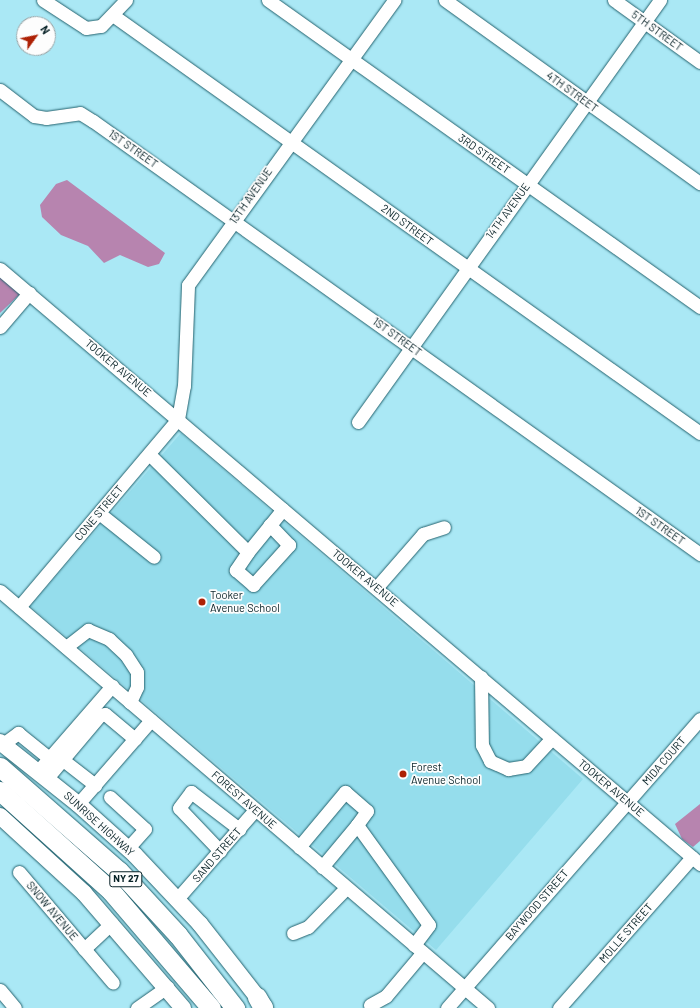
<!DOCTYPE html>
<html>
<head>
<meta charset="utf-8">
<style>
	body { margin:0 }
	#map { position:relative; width:700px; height:1008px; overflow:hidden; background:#aae8f5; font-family:Barlow,sans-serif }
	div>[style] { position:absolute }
	.built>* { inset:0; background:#95ddec }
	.forest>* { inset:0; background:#b784af }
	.roads { filter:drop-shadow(0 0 1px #24626e) drop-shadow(0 0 1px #24626e) }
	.minor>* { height:13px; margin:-6.5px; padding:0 6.5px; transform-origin:6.5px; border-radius:6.5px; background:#fff }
	.major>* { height:16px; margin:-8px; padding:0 8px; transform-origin:8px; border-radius:8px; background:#fff }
	.highway>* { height:19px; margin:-9.5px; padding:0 9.5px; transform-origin:9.5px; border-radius:9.5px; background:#fff }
	.dots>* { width:11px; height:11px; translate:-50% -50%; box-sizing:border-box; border:2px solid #fdfdfd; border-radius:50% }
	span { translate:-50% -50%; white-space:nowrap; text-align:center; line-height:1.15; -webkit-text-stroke:3.5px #fdfdfd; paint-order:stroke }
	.shield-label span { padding:1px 3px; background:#fdfdfd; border:1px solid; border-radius:3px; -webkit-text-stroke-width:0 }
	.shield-label { font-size:10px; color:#082227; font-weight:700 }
	.street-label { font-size:11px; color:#082227 }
	.poi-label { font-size:11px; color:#082227 }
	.left { translate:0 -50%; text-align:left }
	.north { position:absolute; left:16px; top:16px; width:40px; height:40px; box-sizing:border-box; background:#fdfdfd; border:1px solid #9ba5a7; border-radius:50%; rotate:57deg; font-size:11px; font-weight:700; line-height:16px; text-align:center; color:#082227 }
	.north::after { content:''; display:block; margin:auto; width:14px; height:18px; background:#ae2105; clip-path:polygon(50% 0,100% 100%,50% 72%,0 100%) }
</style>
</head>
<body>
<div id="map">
	<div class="built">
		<div style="clip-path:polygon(181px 433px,583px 779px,436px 950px,30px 606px)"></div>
	</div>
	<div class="forest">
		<div style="clip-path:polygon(67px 180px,165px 253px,159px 264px,148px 267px,120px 255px,104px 263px,88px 246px,61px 235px,42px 217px,40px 205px,56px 184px)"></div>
		<div style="clip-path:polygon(0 276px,21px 293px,0 313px)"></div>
		<div style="clip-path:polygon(700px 804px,700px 841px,693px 847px,682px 839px,675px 824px)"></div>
	</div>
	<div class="roads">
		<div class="minor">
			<div style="left:43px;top:0;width:51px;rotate:33.1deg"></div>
			<div style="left:86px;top:28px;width:15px;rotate:-8deg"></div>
			<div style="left:101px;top:26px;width:36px;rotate:-46deg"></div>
			<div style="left:268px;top:0;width:530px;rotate:35.4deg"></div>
			<div style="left:445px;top:0;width:314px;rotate:35.7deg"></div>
			<div style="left:614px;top:0;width:106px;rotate:35.8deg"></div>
			<div style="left:114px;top:16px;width:719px;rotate:35.44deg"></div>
			<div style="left:0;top:90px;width:43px;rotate:37.4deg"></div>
			<div style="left:34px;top:116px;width:12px;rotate:9deg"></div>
			<div style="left:46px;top:118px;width:34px;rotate:-8deg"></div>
			<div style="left:80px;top:113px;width:15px;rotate:32deg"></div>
			<div style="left:93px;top:121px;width:746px;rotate:35.5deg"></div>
			<div style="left:0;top:269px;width:919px;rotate:40.36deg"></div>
			<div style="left:0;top:327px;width:45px;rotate:-49.5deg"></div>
			<div style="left:358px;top:422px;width:519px;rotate:-54.41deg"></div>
			<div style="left:149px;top:454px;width:139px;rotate:44.7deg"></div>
			<div style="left:248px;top:552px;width:55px;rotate:-50.9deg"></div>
			<div style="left:99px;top:513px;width:70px;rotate:38.7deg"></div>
			<div style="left:248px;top:552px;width:22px;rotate:124deg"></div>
			<div style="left:236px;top:570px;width:23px;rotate:41deg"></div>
			<div style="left:253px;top:585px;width:54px;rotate:-48deg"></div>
			<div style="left:289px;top:545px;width:28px;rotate:-134deg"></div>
			<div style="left:376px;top:588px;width:72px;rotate:-49deg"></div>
			<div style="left:423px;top:534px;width:22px;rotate:-18deg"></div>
			<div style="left:0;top:591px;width:642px;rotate:40.51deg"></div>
			<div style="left:19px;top:607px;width:246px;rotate:-49.8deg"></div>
			<div style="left:178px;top:419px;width:34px;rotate:-80deg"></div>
			<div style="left:184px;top:386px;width:101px;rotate:-87.7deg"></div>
			<div style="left:188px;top:285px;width:352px;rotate:-54.1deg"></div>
			<div style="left:66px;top:647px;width:28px;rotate:-38deg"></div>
			<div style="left:88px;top:630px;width:23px;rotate:23deg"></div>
			<div style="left:109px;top:639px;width:23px;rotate:43deg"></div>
			<div style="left:126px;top:655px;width:20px;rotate:57deg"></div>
			<div style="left:137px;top:672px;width:15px;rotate:90deg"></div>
			<div style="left:137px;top:687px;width:17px;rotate:115deg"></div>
			<div style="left:481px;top:677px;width:68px;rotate:89.2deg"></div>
			<div style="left:482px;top:745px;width:18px;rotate:63deg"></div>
			<div style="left:490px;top:761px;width:20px;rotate:24deg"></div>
			<div style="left:508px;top:769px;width:18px;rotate:-9deg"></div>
			<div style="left:526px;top:766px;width:38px;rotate:-47deg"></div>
			<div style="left:3px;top:744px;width:19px;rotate:-36deg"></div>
			<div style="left:18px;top:733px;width:40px;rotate:39deg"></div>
			<div style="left:63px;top:760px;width:41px;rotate:38deg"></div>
			<div style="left:38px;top:771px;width:113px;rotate:-49deg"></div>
			<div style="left:47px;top:778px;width:82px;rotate:-49.9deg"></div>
			<div style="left:100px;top:715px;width:5px;rotate:-11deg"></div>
			<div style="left:105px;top:714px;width:39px;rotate:40deg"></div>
			<div style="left:110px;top:797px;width:47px;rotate:42.4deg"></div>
			<div style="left:145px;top:829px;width:25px;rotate:132deg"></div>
			<div style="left:78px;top:804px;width:111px;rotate:-49deg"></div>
			<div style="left:299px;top:847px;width:72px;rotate:-50.1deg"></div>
			<div style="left:345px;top:792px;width:29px;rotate:41deg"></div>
			<div style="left:367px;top:811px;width:17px;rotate:126deg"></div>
			<div style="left:220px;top:851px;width:59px;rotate:-133.6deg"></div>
			<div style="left:179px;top:808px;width:20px;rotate:-53deg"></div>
			<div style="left:191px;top:792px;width:61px;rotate:37.6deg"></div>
			<div style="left:322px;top:867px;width:55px;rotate:-50.2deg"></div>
			<div style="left:357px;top:825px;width:123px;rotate:54.2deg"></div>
			<div style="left:429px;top:925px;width:25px;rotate:127deg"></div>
			<div style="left:19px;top:872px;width:145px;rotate:49.7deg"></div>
			<div style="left:177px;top:899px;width:118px;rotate:-48.8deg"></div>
			<div style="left:293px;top:933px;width:16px;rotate:-22deg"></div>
			<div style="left:308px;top:927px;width:54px;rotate:-45.7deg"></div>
			<div style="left:84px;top:949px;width:38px;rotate:-43deg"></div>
			<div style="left:0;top:990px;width:23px;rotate:50deg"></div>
			<div style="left:370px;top:1005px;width:18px;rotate:-29deg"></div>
			<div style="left:386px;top:996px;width:57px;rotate:-49.9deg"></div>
			<div style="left:137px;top:1008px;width:37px;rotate:-35deg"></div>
			<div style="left:447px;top:1008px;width:384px;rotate:-48.8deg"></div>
			<div style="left:559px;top:1008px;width:201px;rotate:-48.6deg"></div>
		</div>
		<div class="major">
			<div style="left:0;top:742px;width:100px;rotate:38.5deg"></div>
			<div style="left:78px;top:804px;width:76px;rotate:41.8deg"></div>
			<div style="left:135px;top:855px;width:95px;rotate:46.7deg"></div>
			<div style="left:200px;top:924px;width:105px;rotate:51.9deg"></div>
			<div style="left:0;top:816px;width:114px;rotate:42.5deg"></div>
			<div style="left:84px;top:893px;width:152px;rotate:49.3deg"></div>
		</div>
		<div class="highway">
			<div style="left:0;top:767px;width:158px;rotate:41.2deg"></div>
			<div style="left:119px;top:871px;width:87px;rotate:47.3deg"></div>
			<div style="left:178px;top:935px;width:93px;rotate:52deg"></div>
			<div style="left:0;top:791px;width:149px;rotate:42deg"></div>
			<div style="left:111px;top:891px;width:154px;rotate:49.5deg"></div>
			<div style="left:257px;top:997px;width:13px;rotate:61deg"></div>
		</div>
	</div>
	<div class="dots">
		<div style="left:202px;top:602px;background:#ae2105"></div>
		<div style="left:403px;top:774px;background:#ae2105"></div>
	</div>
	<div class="shield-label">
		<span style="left:126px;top:879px">NY 27</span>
	</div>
	<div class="street-label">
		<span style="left:657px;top:31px;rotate:36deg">5TH STREET</span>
		<span style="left:572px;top:92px;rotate:36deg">4TH STREET</span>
		<span style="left:133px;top:149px;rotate:35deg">1ST STREET</span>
		<span style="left:484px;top:154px;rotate:35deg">3RD STREET</span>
		<span style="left:251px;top:196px;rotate:-55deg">13TH AVENUE</span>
		<span style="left:508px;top:211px;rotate:-54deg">14TH AVENUE</span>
		<span style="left:407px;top:225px;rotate:36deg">2ND STREET</span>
		<span style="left:397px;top:337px;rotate:36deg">1ST STREET</span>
		<span style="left:118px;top:368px;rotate:40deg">TOOKER AVENUE</span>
		<span style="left:99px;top:513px;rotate:-50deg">CONE STREET</span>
		<span style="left:660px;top:526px;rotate:35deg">1ST STREET</span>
		<span style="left:365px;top:578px;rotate:40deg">TOOKER AVENUE</span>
		<span style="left:664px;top:761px;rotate:-49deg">MIDA COURT</span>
		<span style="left:611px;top:788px;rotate:40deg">TOOKER AVENUE</span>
		<span style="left:244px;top:800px;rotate:41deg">FOREST AVENUE</span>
		<span style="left:99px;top:824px;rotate:42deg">SUNRISE HIGHWAY</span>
		<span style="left:217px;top:855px;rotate:-49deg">SAND STREET</span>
		<span style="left:537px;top:905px;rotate:-49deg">BAYWOOD STREET</span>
		<span style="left:52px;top:911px;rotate:50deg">SNOW AVENUE</span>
		<span style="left:626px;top:933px;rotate:-49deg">MOLLE STREET</span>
	</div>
	<div class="poi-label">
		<span class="left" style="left:210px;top:602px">Tooker<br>Avenue School</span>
		<span class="left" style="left:411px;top:774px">Forest<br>Avenue School</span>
	</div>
	<div class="north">N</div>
</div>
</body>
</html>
